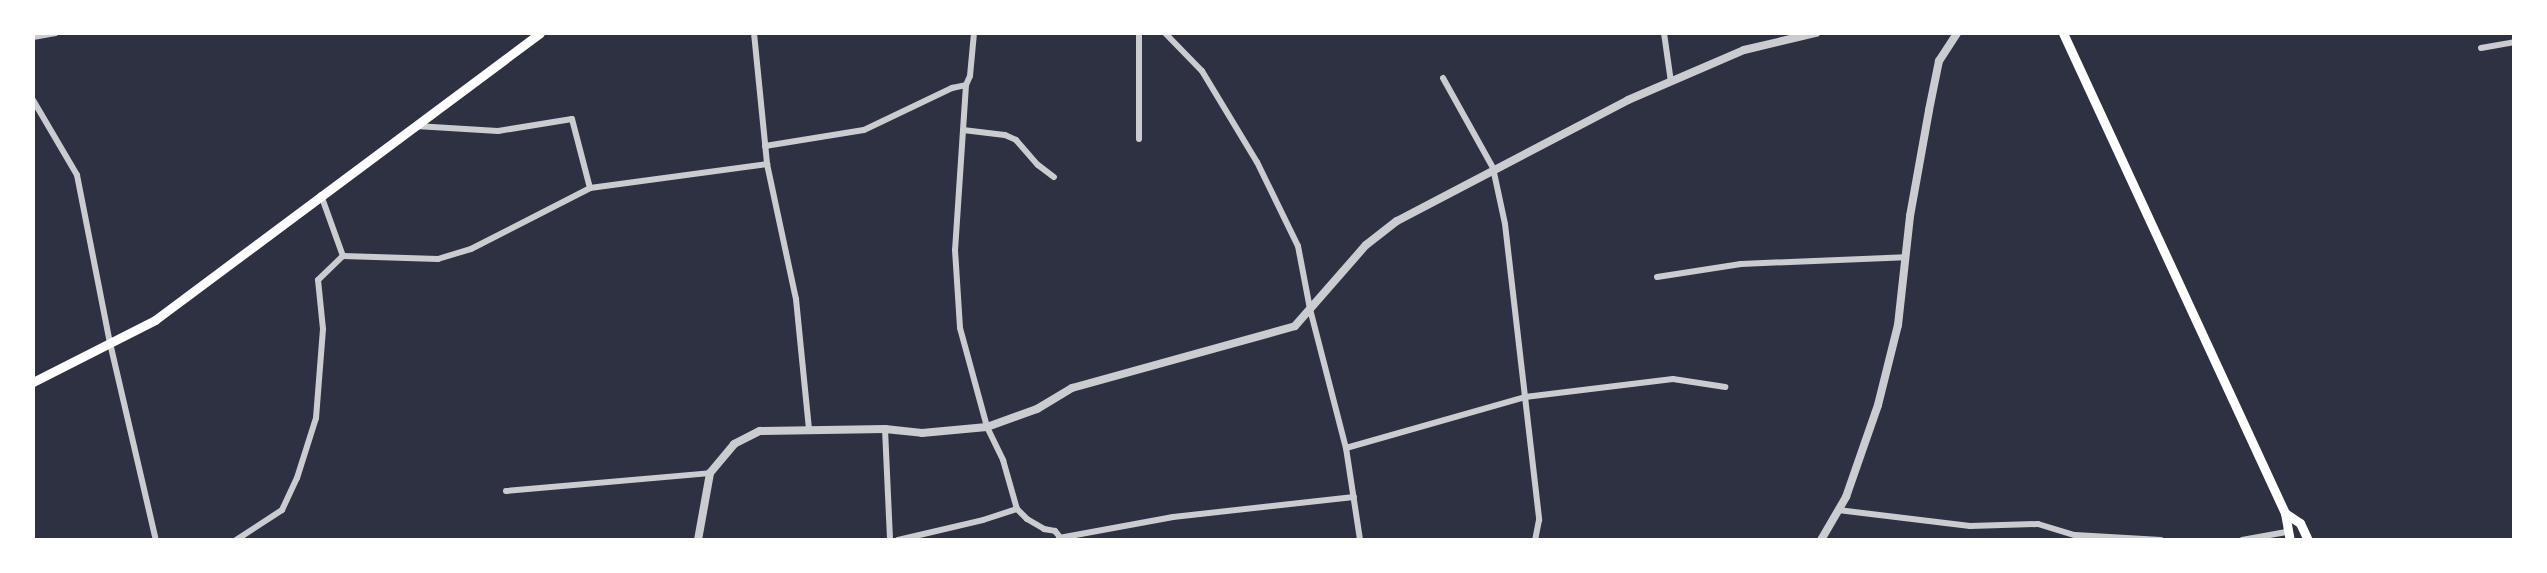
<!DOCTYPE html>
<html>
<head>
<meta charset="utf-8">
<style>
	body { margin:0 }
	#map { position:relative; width:2547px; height:573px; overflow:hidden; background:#2d3142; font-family:"Open Sans",sans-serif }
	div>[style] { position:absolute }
	.minor>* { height:6px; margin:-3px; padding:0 3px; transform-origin:3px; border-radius:3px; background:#caccd0 }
	.tertiary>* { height:8px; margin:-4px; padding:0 4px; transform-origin:4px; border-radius:4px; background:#caccd0 }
	.secondary>* { height:9px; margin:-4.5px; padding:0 4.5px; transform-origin:4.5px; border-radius:4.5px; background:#fff }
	span { translate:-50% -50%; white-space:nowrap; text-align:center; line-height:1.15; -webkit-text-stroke:6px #fff; paint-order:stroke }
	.frame { position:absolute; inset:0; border:35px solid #fff; pointer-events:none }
</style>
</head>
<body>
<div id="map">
	<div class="minor">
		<div style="left:754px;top:33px;width:132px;rotate:84.3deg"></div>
		<div style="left:767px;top:164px;width:138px;rotate:77.9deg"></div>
		<div style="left:796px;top:299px;width:132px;rotate:84.3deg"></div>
		<div style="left:974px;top:33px;width:43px;rotate:95.3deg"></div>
		<div style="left:970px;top:76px;width:10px;rotate:114deg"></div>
		<div style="left:966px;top:85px;width:165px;rotate:93.8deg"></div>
		<div style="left:955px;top:250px;width:78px;rotate:86.3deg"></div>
		<div style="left:960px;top:328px;width:103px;rotate:74.7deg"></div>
		<div style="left:987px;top:427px;width:37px;rotate:64deg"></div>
		<div style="left:1003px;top:460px;width:51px;rotate:74.1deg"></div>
		<div style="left:1017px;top:509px;width:14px;rotate:45deg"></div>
		<div style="left:1027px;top:519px;width:20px;rotate:30deg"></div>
		<div style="left:1044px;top:529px;width:11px;rotate:10deg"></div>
		<div style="left:1055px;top:531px;width:6px;rotate:51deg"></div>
		<div style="left:1165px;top:33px;width:53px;rotate:45.8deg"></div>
		<div style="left:1202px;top:71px;width:106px;rotate:58.9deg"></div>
		<div style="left:1257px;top:162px;width:93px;rotate:64deg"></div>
		<div style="left:1298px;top:246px;width:64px;rotate:79.2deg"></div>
		<div style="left:1310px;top:309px;width:144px;rotate:75.5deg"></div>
		<div style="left:1346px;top:448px;width:93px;rotate:81.3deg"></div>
		<div style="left:1664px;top:33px;width:49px;rotate:81.9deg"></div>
		<div style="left:33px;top:37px;width:23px;rotate:-10deg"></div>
		<div style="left:2481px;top:48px;width:34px;rotate:-10deg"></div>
		<div style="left:1443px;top:78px;width:103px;rotate:60.9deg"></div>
		<div style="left:1493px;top:168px;width:57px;rotate:77.9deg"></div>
		<div style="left:1505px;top:224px;width:298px;rotate:83.4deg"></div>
		<div style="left:1539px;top:520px;width:20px;rotate:101deg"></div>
		<div style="left:33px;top:100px;width:87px;rotate:59.6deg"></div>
		<div style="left:77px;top:175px;width:171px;rotate:78.9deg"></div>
		<div style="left:110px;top:343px;width:202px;rotate:76.9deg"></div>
		<div style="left:416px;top:126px;width:82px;rotate:3.5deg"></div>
		<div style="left:498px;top:131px;width:75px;rotate:-9.2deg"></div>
		<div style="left:572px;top:119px;width:71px;rotate:75.4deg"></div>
		<div style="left:963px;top:130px;width:42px;rotate:6.8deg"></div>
		<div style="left:1005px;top:135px;width:12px;rotate:24deg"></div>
		<div style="left:1016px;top:140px;width:33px;rotate:49deg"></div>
		<div style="left:1038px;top:165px;width:20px;rotate:37deg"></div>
		<div style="left:1139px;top:139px;width:106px;rotate:-90deg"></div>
		<div style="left:765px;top:146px;width:100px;rotate:-9.2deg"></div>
		<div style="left:864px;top:130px;width:98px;rotate:-25.5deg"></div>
		<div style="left:952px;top:88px;width:14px;rotate:-12deg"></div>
		<div style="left:321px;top:195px;width:65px;rotate:70.2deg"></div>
		<div style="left:1657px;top:277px;width:85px;rotate:-8.8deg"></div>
		<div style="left:1741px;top:264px;width:164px;rotate:-2.4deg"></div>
		<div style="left:885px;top:429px;width:111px;rotate:87.4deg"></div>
		<div style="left:1346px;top:448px;width:186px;rotate:-15.9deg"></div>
		<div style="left:1525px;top:397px;width:149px;rotate:-6.9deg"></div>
		<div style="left:1673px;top:379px;width:53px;rotate:8.7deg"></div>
		<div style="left:506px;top:491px;width:205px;rotate:-5deg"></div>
		<div style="left:1838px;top:510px;width:133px;rotate:6.9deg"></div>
		<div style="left:1970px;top:526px;width:68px;rotate:-1.7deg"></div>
		<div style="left:2038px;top:524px;width:39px;rotate:17deg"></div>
		<div style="left:2075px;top:535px;width:86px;rotate:3.3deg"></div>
		<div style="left:1059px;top:538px;width:116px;rotate:-10.4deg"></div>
		<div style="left:1173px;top:517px;width:182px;rotate:-6.3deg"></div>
		<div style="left:236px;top:540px;width:55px;rotate:-33.1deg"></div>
		<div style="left:282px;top:510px;width:35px;rotate:-65deg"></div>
		<div style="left:297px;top:478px;width:63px;rotate:-72.4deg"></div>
		<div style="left:316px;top:418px;width:89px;rotate:-85.5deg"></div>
		<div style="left:323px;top:329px;width:49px;rotate:-95.8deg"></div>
		<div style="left:318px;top:280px;width:35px;rotate:-44deg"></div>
		<div style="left:343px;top:256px;width:95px;rotate:1.8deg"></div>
		<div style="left:438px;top:259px;width:34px;rotate:-17deg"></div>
		<div style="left:471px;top:249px;width:134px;rotate:-27.1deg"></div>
		<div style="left:590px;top:188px;width:179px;rotate:-7.7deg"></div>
		<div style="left:898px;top:540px;width:87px;rotate:-13.2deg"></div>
		<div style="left:983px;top:520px;width:36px;rotate:-18deg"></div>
		<div style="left:2242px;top:540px;width:45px;rotate:-10.3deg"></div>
	</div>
	<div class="tertiary">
		<div style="left:698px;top:540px;width:68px;rotate:-79.8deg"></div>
		<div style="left:710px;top:473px;width:38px;rotate:-50deg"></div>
		<div style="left:734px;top:444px;width:29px;rotate:-27deg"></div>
		<div style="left:760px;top:431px;width:125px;rotate:-0.9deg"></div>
		<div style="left:885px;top:429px;width:37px;rotate:6deg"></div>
		<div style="left:922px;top:433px;width:65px;rotate:-5.3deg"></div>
		<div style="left:987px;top:427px;width:53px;rotate:-19.8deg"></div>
		<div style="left:1037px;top:409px;width:41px;rotate:-31deg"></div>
		<div style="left:1072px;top:388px;width:231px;rotate:-15.5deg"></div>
		<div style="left:1295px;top:326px;width:108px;rotate:-48.8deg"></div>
		<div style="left:1366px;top:245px;width:39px;rotate:-38deg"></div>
		<div style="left:1397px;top:221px;width:261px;rotate:-27.6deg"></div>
		<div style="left:1628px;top:100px;width:126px;rotate:-23.3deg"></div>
		<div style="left:1744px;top:50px;width:74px;rotate:-13.3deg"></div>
		<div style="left:1821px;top:540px;width:50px;rotate:-59.8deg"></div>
		<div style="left:1846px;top:497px;width:97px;rotate:-70.8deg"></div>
		<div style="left:1878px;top:405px;width:82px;rotate:-76deg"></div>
		<div style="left:1898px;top:325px;width:110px;rotate:-83.7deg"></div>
		<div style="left:1910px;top:216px;width:108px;rotate:-79.8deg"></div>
		<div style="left:1929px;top:110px;width:50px;rotate:-78.5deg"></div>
		<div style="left:1939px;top:61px;width:33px;rotate:-57deg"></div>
	</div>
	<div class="secondary">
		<div style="left:2063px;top:33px;width:529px;rotate:65.18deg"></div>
		<div style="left:2285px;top:513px;width:27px;rotate:80deg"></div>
		<div style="left:33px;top:382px;width:137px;rotate:-26.9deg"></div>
		<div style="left:155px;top:320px;width:480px;rotate:-36.7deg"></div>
		<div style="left:2285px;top:513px;width:18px;rotate:34deg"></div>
		<div style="left:2300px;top:523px;width:19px;rotate:65deg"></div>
	</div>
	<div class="frame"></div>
</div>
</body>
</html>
